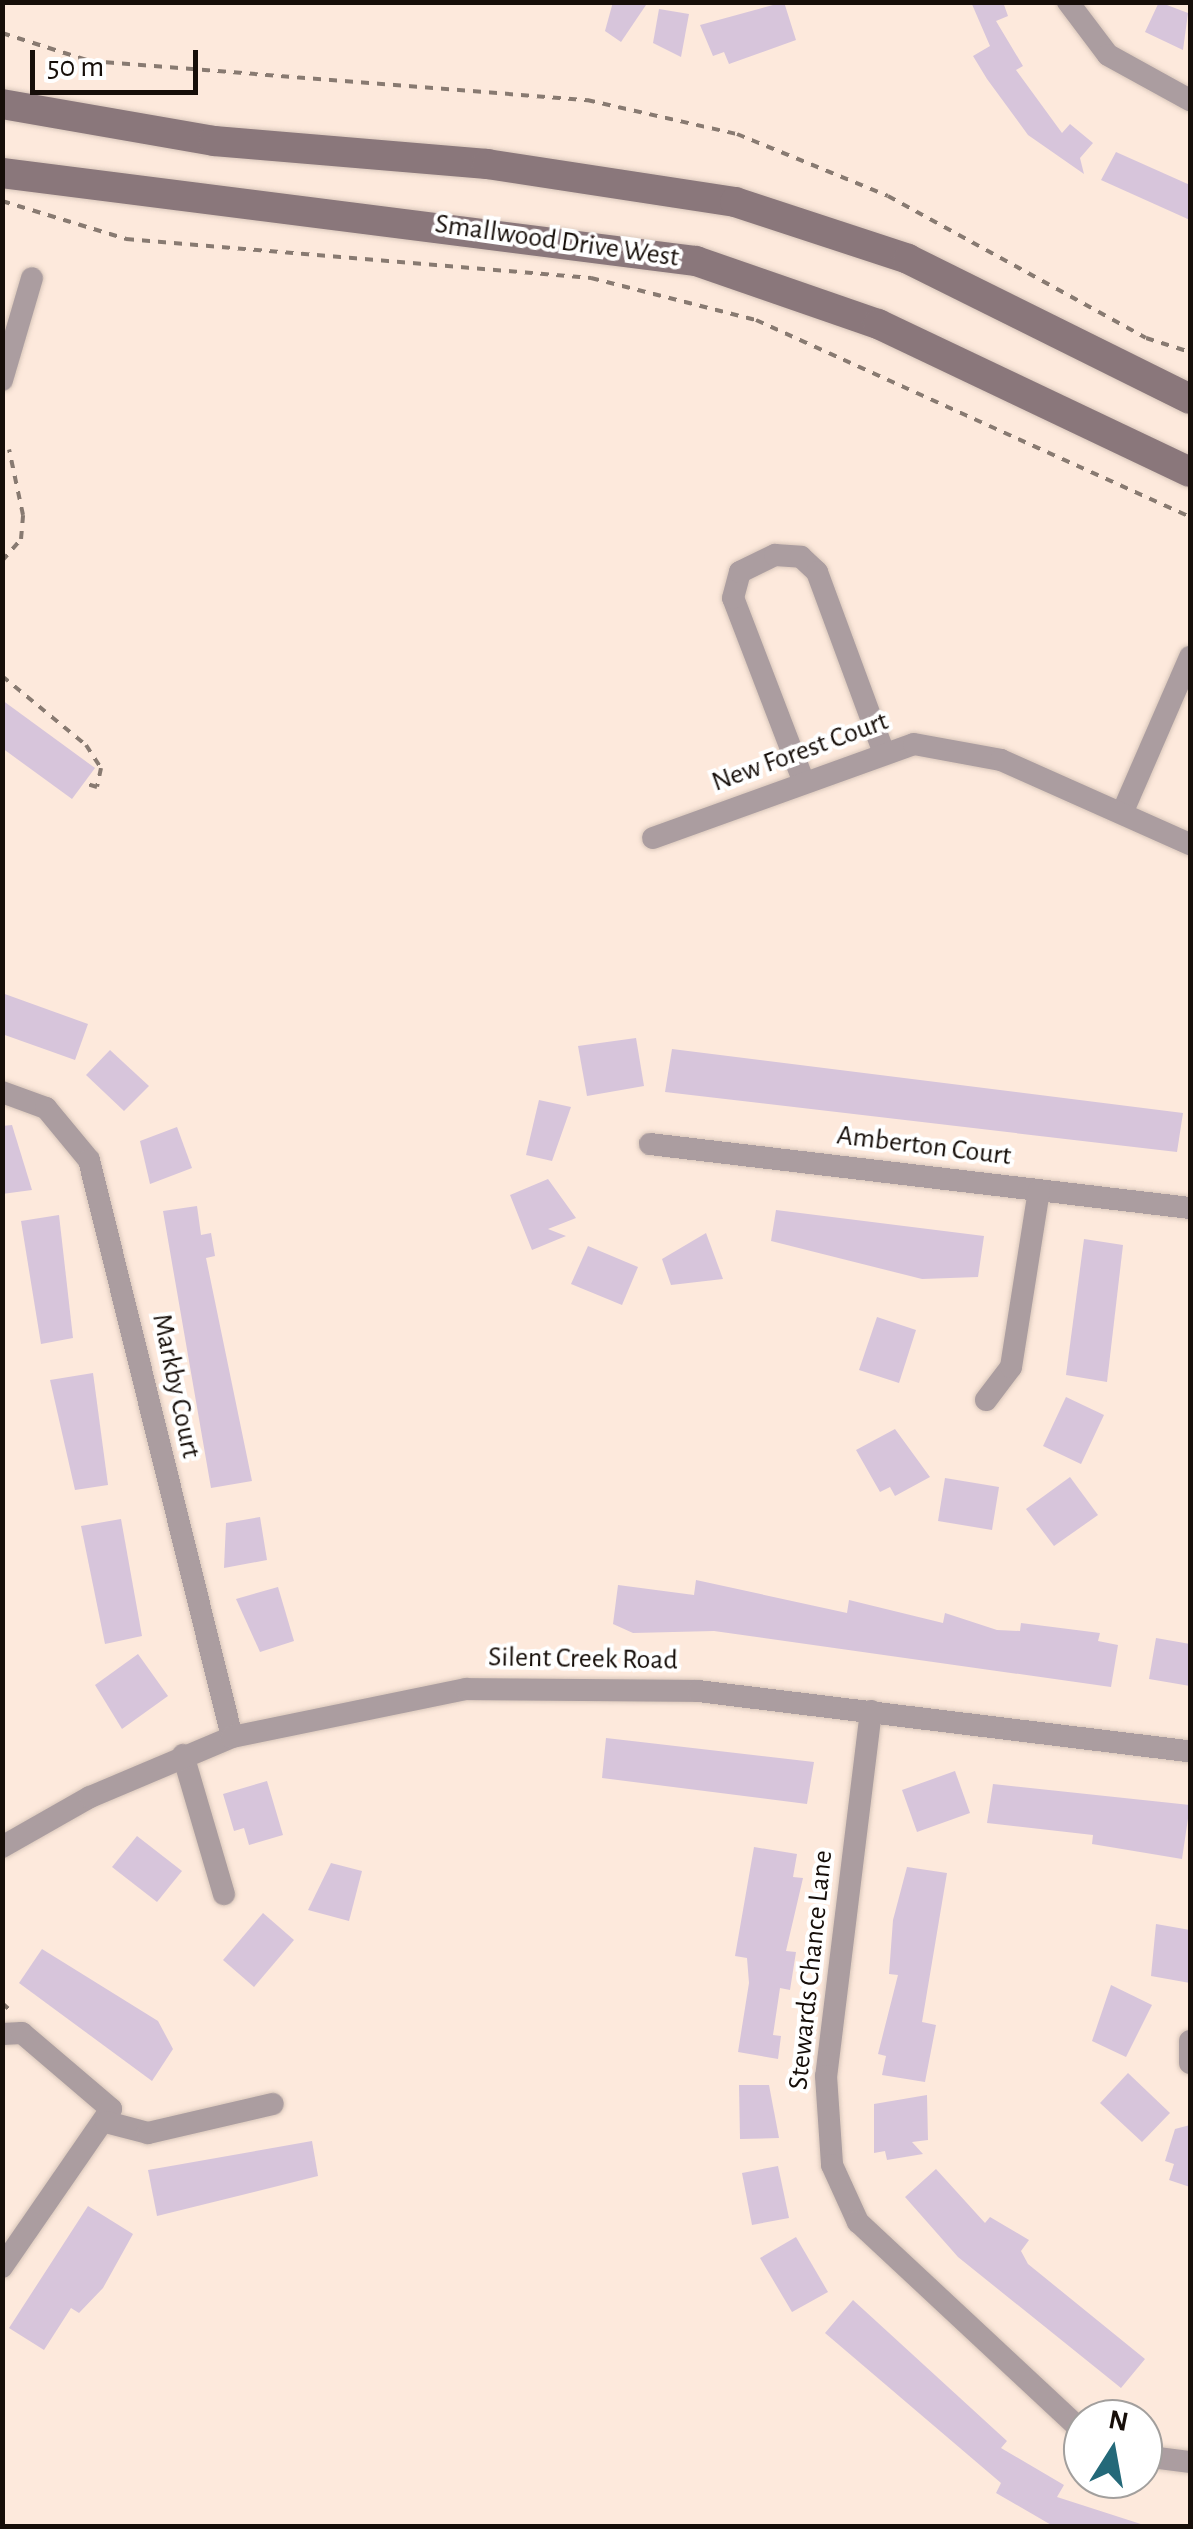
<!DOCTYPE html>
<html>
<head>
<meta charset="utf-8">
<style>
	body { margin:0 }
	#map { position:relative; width:1193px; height:2529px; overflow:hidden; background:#fde9dc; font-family:"Alegreya Sans",sans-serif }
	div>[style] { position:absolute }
	.building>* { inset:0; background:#d7c5db }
	.path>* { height:4px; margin-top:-2px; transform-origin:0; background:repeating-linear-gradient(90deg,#887a71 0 8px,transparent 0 16px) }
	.roads { filter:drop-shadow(0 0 2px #d8c6ba) drop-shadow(0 0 2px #d8c6ba) }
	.street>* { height:22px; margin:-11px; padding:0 11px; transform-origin:11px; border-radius:11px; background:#ab9da0 }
	.secondary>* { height:30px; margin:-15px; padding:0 15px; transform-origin:15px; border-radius:15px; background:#8a777b }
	span { translate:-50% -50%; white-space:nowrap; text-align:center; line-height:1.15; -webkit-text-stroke:8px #fff; paint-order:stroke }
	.street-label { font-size:28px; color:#160e09 }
	.frame { position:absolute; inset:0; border:5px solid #160e09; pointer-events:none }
	.north { position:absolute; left:1063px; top:2399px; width:100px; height:100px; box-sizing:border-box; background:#fff; border:2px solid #a29f9d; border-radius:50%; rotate:11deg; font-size:28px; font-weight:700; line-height:40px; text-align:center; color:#160e09 }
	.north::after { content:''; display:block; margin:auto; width:35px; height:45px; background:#246979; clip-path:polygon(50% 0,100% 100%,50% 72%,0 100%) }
	.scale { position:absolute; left:30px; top:50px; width:168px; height:45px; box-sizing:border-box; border:5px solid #160e09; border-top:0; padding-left:12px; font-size:30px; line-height:35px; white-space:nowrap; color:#160e09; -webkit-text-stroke:8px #fff; paint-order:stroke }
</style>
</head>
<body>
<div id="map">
	<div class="building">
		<div style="clip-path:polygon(613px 2px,648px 2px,621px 42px,605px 31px)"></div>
		<div style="clip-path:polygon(784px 2px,796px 40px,729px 64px,724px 52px,713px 56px,700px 25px)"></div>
		<div style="clip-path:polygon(971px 2px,1003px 2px,1008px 16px,996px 21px,1023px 66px,1016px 70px,1062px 133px,1070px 124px,1093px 143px,1080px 158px,1084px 174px,1028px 135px,987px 79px,973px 56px,990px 46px)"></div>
		<div style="clip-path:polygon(1159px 2px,1188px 13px,1183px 50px,1145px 32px)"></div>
		<div style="clip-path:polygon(659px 9px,689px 14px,681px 57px,653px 43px)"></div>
		<div style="clip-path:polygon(1116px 152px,1190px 185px,1190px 220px,1101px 180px)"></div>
		<div style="clip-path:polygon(2px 700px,95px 768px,72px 799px,2px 748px)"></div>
		<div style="clip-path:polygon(2px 993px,88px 1024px,75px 1060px,2px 1034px)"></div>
		<div style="clip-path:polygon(636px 1038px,644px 1086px,587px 1096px,578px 1046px)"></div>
		<div style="clip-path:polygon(672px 1049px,1183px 1113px,1177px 1152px,665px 1092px)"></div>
		<div style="clip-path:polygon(110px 1050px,149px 1086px,124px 1111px,86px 1075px)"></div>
		<div style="clip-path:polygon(539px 1100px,571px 1107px,552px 1161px,526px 1155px)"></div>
		<div style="clip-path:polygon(12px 1125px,32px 1190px,2px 1194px,2px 1126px)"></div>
		<div style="clip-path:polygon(177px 1127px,192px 1168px,150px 1184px,140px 1141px)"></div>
		<div style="clip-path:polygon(548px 1179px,576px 1218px,548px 1229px,566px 1236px,532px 1250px,510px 1195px)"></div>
		<div style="clip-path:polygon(197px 1206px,201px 1235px,211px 1233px,215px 1256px,206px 1258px,252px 1481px,211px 1488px,163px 1211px)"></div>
		<div style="clip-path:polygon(776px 1210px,984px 1236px,978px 1277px,922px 1279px,771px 1241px)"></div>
		<div style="clip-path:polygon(59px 1215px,73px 1338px,41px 1344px,21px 1221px)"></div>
		<div style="clip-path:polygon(706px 1233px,723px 1279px,671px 1285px,662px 1259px)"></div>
		<div style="clip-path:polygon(1084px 1239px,1123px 1245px,1107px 1382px,1066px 1375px)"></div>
		<div style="clip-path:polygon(588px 1246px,638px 1267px,622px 1305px,571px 1284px)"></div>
		<div style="clip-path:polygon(877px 1317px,916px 1330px,899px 1383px,859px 1370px)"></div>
		<div style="clip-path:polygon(93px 1373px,108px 1485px,75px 1490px,50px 1380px)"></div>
		<div style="clip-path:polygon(1066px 1397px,1104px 1415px,1081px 1464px,1043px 1446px)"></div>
		<div style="clip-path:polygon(895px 1429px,930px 1477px,895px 1496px,890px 1487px,880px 1492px,856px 1450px)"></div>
		<div style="clip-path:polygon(1070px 1477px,1098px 1515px,1054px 1546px,1026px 1509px)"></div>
		<div style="clip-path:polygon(945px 1478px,999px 1487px,992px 1530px,938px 1521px)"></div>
		<div style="clip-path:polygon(260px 1517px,267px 1560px,224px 1568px,226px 1523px)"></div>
		<div style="clip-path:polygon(121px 1519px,142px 1636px,105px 1644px,81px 1526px)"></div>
		<div style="clip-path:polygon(696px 1580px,847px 1613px,849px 1600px,943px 1623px,945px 1613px,997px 1630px,1020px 1631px,1021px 1623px,1100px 1633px,1098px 1641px,1118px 1645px,1111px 1687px,714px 1631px,633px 1633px,613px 1624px,618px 1585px,694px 1595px)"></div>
		<div style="clip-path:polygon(278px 1587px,294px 1641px,260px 1652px,236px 1599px)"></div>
		<div style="clip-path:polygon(1156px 1638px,1190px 1644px,1190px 1686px,1149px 1679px)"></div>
		<div style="clip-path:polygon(138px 1654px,168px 1696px,122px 1729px,95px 1685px)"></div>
		<div style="clip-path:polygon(606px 1738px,814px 1762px,807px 1804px,602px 1778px)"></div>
		<div style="clip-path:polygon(955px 1771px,970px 1813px,917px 1832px,902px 1790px)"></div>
		<div style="clip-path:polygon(267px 1781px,283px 1835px,249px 1845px,244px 1828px,234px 1831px,223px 1794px)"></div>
		<div style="clip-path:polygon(993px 1784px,1190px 1805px,1182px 1859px,1092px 1844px,1093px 1835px,987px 1823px)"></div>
		<div style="clip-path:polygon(137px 1836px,182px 1871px,157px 1902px,112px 1867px)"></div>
		<div style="clip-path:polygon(754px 1847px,797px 1854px,793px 1877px,803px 1878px,786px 1951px,796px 1952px,790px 1990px,780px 1988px,773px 2035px,781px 2036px,778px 2059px,738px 2052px,749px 1983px,747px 1958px,735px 1956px)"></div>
		<div style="clip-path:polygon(331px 1863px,362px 1871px,349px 1921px,308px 1910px)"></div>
		<div style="clip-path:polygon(907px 1867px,947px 1873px,922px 2022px,936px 2025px,925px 2082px,882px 2075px,886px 2056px,878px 2054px,898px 1975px,889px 1974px,893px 1920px)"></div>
		<div style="clip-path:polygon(263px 1913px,294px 1940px,254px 1987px,223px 1960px)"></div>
		<div style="clip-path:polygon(1156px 1924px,1190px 1930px,1190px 1983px,1151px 1976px)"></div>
		<div style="clip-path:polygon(42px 1949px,158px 2021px,173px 2049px,152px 2081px,19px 1983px)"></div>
		<div style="clip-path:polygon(1111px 1985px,1152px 2005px,1126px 2057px,1092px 2041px)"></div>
		<div style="clip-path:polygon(1128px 2073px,1170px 2113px,1142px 2142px,1100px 2103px)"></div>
		<div style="clip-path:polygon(739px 2085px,769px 2085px,779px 2138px,740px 2139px)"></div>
		<div style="clip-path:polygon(927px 2095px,928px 2140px,912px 2142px,923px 2154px,887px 2160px,885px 2151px,874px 2153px,874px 2104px)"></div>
		<div style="clip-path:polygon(1190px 2125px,1190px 2187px,1169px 2180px,1174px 2164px,1165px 2161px,1175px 2129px)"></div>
		<div style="clip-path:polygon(312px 2141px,318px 2176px,157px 2216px,148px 2170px)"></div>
		<div style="clip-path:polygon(778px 2166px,789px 2218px,752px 2225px,742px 2173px)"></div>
		<div style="clip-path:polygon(936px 2169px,985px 2223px,990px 2217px,1029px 2240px,1021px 2251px,1028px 2264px,1145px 2359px,1121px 2388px,958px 2257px,905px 2197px)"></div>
		<div style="clip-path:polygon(88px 2206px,133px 2234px,103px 2288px,79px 2313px,71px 2308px,44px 2350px,9px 2328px)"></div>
		<div style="clip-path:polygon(796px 2237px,828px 2292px,792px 2312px,760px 2258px)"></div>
		<div style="clip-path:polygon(853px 2300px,1007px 2441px,1001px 2448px,1064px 2485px,1057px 2497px,1147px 2526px,1053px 2526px,996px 2493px,1001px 2483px,825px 2333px)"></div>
	</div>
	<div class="path">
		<div style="left:2px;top:33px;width:92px;rotate:17.7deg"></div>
		<div style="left:90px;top:61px;width:499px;rotate:4.5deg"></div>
		<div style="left:587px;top:100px;width:154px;rotate:12.8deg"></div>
		<div style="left:737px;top:134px;width:163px;rotate:22.3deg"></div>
		<div style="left:888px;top:196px;width:294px;rotate:28.8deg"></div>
		<div style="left:1146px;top:338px;width:46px;rotate:17.7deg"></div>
		<div style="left:2px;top:201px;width:130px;rotate:17deg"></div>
		<div style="left:126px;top:239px;width:467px;rotate:4.8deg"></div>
		<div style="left:591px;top:278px;width:170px;rotate:14.3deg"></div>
		<div style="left:756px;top:320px;width:477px;rotate:24.4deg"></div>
		<div style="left:2px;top:561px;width:29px;rotate:-49deg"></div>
		<div style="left:21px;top:539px;width:24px;rotate:-85deg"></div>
		<div style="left:23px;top:515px;width:67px;rotate:-102deg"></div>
		<div style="left:2px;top:676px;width:109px;rotate:39.4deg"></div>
		<div style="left:86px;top:745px;width:27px;rotate:57deg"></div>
		<div style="left:101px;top:768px;width:19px;rotate:102deg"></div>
		<div style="left:97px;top:787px;width:14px;rotate:-163deg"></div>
		<div style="left:2px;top:2003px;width:12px;rotate:42deg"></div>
	</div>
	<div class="roads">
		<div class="street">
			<div style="left:1068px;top:2px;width:66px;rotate:53deg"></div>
			<div style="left:1108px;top:55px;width:94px;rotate:28.8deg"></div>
			<div style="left:2px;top:380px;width:106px;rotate:-73.6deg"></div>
			<div style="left:803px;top:780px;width:195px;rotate:-111deg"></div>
			<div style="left:733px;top:598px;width:27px;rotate:-75deg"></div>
			<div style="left:740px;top:572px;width:39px;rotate:-26deg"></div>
			<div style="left:775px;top:555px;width:26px;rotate:4deg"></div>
			<div style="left:801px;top:557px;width:22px;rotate:43deg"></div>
			<div style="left:817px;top:572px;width:190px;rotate:69.7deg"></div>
			<div style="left:1123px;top:811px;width:168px;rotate:-66.5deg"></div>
			<div style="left:653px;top:838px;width:277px;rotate:-19.8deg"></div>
			<div style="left:914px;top:744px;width:88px;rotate:10.4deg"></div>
			<div style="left:1001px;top:760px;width:207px;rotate:24deg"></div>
			<div style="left:2px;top:1092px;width:47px;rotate:20deg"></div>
			<div style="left:46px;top:1108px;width:67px;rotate:50.4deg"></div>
			<div style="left:89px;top:1160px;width:594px;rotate:76.08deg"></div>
			<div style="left:650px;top:1144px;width:544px;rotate:6.76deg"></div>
			<div style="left:986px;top:1400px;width:41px;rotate:-52.9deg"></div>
			<div style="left:1011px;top:1367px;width:179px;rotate:-81deg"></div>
			<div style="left:871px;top:1711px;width:368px;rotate:97deg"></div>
			<div style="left:826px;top:2076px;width:89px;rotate:86.1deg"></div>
			<div style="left:832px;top:2165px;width:63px;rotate:65.5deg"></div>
			<div style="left:858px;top:2222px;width:308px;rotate:43deg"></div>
			<div style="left:183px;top:1755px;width:145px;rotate:73.6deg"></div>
			<div style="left:2px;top:1847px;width:101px;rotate:-29.6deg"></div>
			<div style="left:90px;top:1797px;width:154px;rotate:-22.9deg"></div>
			<div style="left:232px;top:1737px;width:239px;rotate:-11.6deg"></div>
			<div style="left:466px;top:1689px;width:232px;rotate:0.5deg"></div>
			<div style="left:698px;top:1691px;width:496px;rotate:7deg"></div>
			<div style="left:2px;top:2034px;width:20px;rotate:-3deg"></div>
			<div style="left:22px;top:2033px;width:117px;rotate:40.5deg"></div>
			<div style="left:111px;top:2109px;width:192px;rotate:124.6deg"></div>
			<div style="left:1190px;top:2041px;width:22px;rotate:90deg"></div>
			<div style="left:106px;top:2122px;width:43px;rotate:14.7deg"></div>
			<div style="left:148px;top:2133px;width:128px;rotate:-13.1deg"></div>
			<div style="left:1143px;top:2456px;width:47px;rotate:7.3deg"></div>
		</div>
		<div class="secondary">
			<div style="left:2px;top:104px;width:215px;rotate:9.9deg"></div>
			<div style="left:214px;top:141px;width:274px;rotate:4.8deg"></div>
			<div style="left:487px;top:164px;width:251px;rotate:8.7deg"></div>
			<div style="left:735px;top:202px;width:182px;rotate:18.2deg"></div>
			<div style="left:908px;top:259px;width:315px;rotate:26.4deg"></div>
			<div style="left:2px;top:173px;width:700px;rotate:7.23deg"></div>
			<div style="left:696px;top:261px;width:193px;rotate:19.1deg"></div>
			<div style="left:878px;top:324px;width:345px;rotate:25.4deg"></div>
		</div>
	</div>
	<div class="street-label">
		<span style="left:557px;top:241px;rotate:8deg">Smallwood Drive West</span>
		<span style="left:800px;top:752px;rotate:-20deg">New Forest Court</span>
		<span style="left:924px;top:1146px;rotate:7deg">Amberton Court</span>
		<span style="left:176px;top:1386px;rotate:78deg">Markby Court</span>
		<span style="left:583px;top:1659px;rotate:1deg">Silent Creek Road</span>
		<span style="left:811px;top:1970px;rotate:-84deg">Stewards Chance Lane</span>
	</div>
	<div class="frame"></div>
	<div class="north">N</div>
	<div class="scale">50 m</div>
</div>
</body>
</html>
